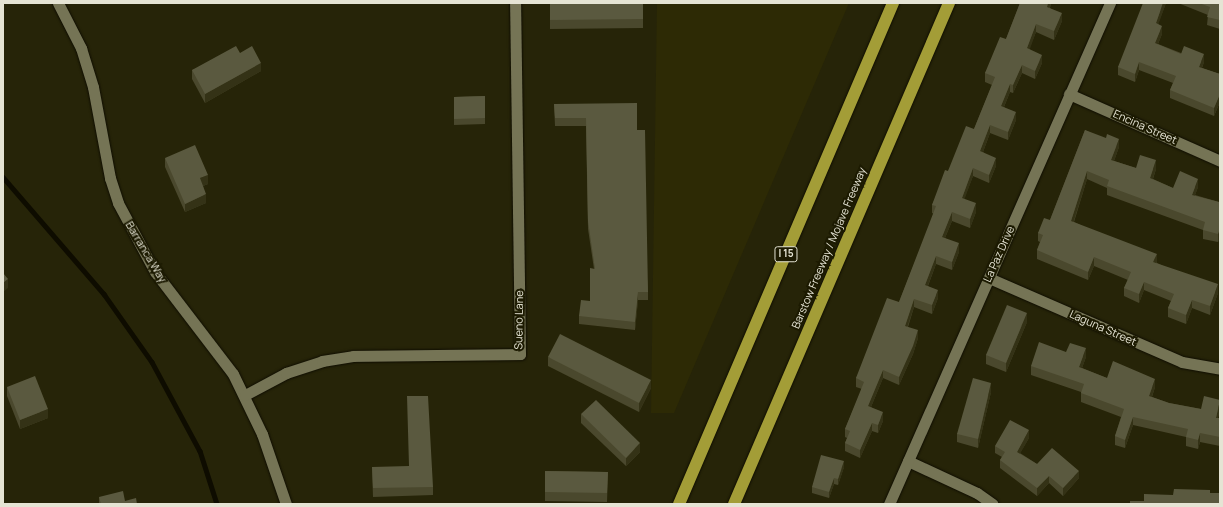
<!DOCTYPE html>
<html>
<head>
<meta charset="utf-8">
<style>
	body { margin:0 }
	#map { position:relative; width:1223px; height:507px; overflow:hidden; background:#262408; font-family:Manrope,sans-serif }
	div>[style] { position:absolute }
	.built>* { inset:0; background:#2d2a05 }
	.stream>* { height:4.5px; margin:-2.25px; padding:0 2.25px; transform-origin:2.25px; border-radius:2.25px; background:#0e0c00 }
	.roads { filter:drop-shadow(0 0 1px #0f0d00) drop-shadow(0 0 1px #0f0d00) }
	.minor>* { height:11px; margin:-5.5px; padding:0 5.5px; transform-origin:5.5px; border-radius:5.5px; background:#757455 }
	.motorway>* { height:12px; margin:-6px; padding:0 6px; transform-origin:6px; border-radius:6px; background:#a39d37 }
	.wall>* { inset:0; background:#4a482d }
	.shaded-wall>* { inset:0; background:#343216 }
	.building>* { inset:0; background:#5a593f }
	span { translate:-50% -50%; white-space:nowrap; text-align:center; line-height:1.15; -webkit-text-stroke:4px #1c1a01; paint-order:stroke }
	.shield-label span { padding:1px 3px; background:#1c1a01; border:1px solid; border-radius:3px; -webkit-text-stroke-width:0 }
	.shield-label { font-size:10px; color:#e5e4d4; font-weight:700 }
	.street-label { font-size:11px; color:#e5e4d4 }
	.frame { position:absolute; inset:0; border:4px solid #e5e4d4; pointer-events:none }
</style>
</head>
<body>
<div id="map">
	<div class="built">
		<div style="clip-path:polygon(657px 3px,849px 3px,674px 413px,651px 413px)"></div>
	</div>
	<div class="stream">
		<div style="left:3px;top:177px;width:155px;rotate:49.2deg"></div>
		<div style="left:104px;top:294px;width:83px;rotate:54.8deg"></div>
		<div style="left:152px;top:362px;width:101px;rotate:61.7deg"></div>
		<div style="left:200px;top:451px;width:56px;rotate:72.2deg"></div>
	</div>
	<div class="roads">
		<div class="minor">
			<div style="left:58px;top:3px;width:51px;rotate:62.9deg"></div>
			<div style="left:81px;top:48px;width:41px;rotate:72.9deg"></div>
			<div style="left:93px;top:87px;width:93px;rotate:79.4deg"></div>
			<div style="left:110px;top:178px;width:26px;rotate:72deg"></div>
			<div style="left:118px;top:203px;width:78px;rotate:61.8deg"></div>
			<div style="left:155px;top:272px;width:128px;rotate:52.6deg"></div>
			<div style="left:233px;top:374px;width:67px;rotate:64.2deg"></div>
			<div style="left:262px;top:434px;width:74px;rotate:71.1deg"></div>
			<div style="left:1069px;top:94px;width:165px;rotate:23.9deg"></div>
			<div style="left:989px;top:278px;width:210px;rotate:23.5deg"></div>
			<div style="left:1182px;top:362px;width:39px;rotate:10deg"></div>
			<div style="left:245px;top:395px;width:47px;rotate:-28.2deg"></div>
			<div style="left:286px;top:373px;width:38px;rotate:-18deg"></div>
			<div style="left:322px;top:361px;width:31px;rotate:-9deg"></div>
			<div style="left:353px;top:356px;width:167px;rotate:-0.7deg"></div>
			<div style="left:520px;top:354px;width:351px;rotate:-90.8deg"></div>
			<div style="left:908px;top:461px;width:76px;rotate:24.9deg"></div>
			<div style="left:977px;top:493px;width:19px;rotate:35deg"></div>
			<div style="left:889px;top:504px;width:548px;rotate:-66.2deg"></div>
		</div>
		<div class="motorway">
			<div style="left:679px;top:504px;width:545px;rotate:-66.87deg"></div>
			<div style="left:734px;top:504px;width:545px;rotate:-66.77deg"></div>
		</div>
	</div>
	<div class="wall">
		<div style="clip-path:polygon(643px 3px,643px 28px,550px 29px,550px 20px)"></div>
		<div style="clip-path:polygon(1020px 3px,1051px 3px,1050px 8px,1062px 21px,1054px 40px,1036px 32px,1029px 49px,1042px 63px,1035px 79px,1022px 73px,1013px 93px,1010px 92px,1004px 107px,1016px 120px,1008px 140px,990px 133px,983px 152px,996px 166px,989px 183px,973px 176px,964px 199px,976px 212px,970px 228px,952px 221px,945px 238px,959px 252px,952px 270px,936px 264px,928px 286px,938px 298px,932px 314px,914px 307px,908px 327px,918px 338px,913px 354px,899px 385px,883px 378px,871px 407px,883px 421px,878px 433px,872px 431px,860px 458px,845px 451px,845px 443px,847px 438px,845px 437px,845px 429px,862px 389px,856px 387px,856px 378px,899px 302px,934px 214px,932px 213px,932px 205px,948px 171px,974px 129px,992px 85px,985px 82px,985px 73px,1006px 39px)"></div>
		<div style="clip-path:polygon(1166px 3px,1158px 24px,1162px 34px,1158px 44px,1204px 62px,1202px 68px,1220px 74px,1220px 102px,1214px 116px,1170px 98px,1170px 90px,1173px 83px,1139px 70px,1135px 82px,1118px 75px,1118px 67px)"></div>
		<div style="clip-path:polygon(1178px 3px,1220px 3px,1220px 29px,1207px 25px,1208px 15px)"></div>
		<div style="clip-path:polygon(240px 53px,261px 71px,205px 103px,192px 79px,192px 70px)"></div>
		<div style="clip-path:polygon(485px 96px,485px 124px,454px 125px,454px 97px)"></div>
		<div style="clip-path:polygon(554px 104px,637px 130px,648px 292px,648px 300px,638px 300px,635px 330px,579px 324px,579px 316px,590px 301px,594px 269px,588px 229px,586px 126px,555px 126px)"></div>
		<div style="clip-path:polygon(1085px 130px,1119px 147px,1114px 161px,1136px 168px,1156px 169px,1153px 179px,1173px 188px,1198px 187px,1195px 195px,1219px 202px,1220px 197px,1220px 237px,1218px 242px,1203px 239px,1203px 230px,1107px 195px,1107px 188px,1087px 179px,1074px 222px,1157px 262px,1157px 263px,1218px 293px,1210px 315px,1192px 308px,1186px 324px,1168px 317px,1168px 308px,1171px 301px,1144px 290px,1139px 303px,1124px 296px,1124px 288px,1128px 280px,1094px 266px,1088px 280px,1037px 259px,1037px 250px,1040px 242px,1038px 241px,1038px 233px,1050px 220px)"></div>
		<div style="clip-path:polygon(165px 158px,208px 184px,203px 186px,206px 203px,185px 212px,165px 167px)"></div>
		<div style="clip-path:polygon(1027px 322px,1006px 372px,986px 364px,986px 355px)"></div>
		<div style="clip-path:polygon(1066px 352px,1086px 357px,1082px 368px,1107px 378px,1155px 387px,1152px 397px,1169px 403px,1201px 409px,1220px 408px,1218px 418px,1220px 418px,1220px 446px,1200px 442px,1198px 449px,1186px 446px,1186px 437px,1133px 425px,1125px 448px,1115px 445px,1115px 436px,1121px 417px,1081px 402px,1081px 392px,1031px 375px,1031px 366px)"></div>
		<div style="clip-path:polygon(548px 357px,651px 388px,639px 412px,548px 366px)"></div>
		<div style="clip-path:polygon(7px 387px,48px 418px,20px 429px,7px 396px)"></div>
		<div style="clip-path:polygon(991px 392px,978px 448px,957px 442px,957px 434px)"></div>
		<div style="clip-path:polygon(581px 414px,640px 452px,626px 466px,581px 423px)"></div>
		<div style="clip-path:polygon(1029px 438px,1020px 453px,1037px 464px,1079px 478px,1063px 496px,1049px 483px,1037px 496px,1000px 468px,1000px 460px,1002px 457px,995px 453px,995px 446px)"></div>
		<div style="clip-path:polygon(372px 467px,433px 487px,433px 495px,373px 497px)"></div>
		<div style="clip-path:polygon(844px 467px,838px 485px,834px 484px,829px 498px,812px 493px,812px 487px)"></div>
		<div style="clip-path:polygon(545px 471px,608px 472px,607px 502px,545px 501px)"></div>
		<div style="clip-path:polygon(99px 497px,125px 501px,137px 504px,99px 504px)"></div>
	</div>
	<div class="shaded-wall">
		<div style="clip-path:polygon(1048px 3px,1051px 3px,1047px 15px,1047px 7px)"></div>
		<div style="clip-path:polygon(1163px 3px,1166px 3px,1156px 31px,1156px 23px)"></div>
		<div style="clip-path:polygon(1062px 13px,1062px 21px,1054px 40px,1054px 31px)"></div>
		<div style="clip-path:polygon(1036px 24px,1036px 32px,1027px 57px,1027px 48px)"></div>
		<div style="clip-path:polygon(1162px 26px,1162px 34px,1155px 51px,1155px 43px)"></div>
		<div style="clip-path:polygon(1204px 54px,1204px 62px,1199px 75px,1199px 67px)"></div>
		<div style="clip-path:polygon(1042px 55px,1042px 63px,1035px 79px,1035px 71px)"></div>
		<div style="clip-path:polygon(1139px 62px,1139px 70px,1135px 82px,1135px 74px)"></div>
		<div style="clip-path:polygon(261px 63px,261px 71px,205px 103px,205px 94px)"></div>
		<div style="clip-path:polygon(1022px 65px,1022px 73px,1013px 93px,1013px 85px)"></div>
		<div style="clip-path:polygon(1010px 84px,1010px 92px,1001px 114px,1001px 106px)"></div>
		<div style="clip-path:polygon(1220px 94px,1220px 102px,1214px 116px,1214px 108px)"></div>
		<div style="clip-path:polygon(1016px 112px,1016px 120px,1008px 140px,1008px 132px)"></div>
		<div style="clip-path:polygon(990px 125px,990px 133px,980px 160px,980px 151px)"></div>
		<div style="clip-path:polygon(1119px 139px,1119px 147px,1111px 169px,1111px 160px)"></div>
		<div style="clip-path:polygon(996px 158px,996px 166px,989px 183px,989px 175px)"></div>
		<div style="clip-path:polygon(1156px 160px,1156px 169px,1150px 187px,1150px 178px)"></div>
		<div style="clip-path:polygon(973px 168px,973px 176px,962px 206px,962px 198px)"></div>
		<div style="clip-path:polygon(1087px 171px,1087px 179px,1071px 230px,1071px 221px)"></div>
		<div style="clip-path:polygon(208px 175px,208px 184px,200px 187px,200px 178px)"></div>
		<div style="clip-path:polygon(1198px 179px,1198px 187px,1192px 203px,1192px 195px)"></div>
		<div style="clip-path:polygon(206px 194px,206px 203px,185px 212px,185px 204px)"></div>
		<div style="clip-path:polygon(976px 203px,976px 212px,970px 228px,970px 219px)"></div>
		<div style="clip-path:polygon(952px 212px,952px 221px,942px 245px,942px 237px)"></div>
		<div style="clip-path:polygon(1220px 228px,1220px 237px,1218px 242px,1218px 234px)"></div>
		<div style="clip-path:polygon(959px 243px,959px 252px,952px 270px,952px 262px)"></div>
		<div style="clip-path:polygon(1157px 254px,1157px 262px,1153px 270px,1153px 262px)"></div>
		<div style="clip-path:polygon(936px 256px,936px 264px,925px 293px,925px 285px)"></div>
		<div style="clip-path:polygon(1094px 257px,1094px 266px,1088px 280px,1088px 272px)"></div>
		<div style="clip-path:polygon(8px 279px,8px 288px,3px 292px,3px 283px)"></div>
		<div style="clip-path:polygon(1144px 282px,1144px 290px,1139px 303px,1139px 294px)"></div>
		<div style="clip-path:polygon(1218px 284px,1218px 293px,1210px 315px,1210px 306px)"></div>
		<div style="clip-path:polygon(938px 290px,938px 298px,932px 314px,932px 305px)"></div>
		<div style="clip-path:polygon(638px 292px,638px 300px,635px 330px,635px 322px)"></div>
		<div style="clip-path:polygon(914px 299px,914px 307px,905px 334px,905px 326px)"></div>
		<div style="clip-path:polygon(1192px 300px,1192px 308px,1186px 324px,1186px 315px)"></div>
		<div style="clip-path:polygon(1027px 313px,1027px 322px,1006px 372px,1006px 363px)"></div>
		<div style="clip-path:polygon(918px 330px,918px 338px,913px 354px,899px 385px,899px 377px)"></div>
		<div style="clip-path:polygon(1086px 348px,1086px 357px,1079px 376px,1079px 367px)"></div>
		<div style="clip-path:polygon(883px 370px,883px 378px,868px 414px,868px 406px)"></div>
		<div style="clip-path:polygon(1155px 379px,1155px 387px,1149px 405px,1149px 396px)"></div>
		<div style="clip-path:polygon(651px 380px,651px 388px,639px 412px,639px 403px)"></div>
		<div style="clip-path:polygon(991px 383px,991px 392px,978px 448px,978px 439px)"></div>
		<div style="clip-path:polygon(1220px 400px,1220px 408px,1216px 426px,1216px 418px)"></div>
		<div style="clip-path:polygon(48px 409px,48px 418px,20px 429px,20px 420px)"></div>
		<div style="clip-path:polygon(883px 412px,883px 421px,878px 433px,878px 425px)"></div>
		<div style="clip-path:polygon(1133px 417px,1133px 425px,1125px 448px,1125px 440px)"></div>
		<div style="clip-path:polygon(872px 423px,872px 431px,860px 458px,860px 450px)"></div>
		<div style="clip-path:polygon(1029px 430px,1029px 438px,1017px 459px,1017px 452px)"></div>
		<div style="clip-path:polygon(1200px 433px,1200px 442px,1198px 449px,1198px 440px)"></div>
		<div style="clip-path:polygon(640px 443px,640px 452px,626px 466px,626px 458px)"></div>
		<div style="clip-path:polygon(844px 461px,844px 467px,838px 485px,838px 479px)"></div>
		<div style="clip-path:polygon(1079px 471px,1079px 478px,1063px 496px,1063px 488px)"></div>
		<div style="clip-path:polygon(1049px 476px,1049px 483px,1037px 496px,1037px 488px)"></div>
		<div style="clip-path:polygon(834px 478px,834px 484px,829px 498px,829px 492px)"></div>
	</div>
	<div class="building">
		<div style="clip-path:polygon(550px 3px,643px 3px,643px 19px,550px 20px)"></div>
		<div style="clip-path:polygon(1020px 3px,1048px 3px,1047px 7px,1062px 13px,1054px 31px,1036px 24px,1027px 48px,1042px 55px,1035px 71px,1022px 65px,1013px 85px,1010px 84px,1001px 106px,1016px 112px,1008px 132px,990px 125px,980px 151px,996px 158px,989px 175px,973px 168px,962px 198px,976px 203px,970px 219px,952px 212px,942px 237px,959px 243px,952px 262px,936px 256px,925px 285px,938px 290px,932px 305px,914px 299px,905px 326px,918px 330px,913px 346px,899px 377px,883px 370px,868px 406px,883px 412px,878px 425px,872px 423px,860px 450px,845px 443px,850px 431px,845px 429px,864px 382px,856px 378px,887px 298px,899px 302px,936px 206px,932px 205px,945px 170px,948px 171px,966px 126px,974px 129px,995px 77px,985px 73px,1000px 37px,1006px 39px)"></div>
		<div style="clip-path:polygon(1143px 3px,1163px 3px,1156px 23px,1162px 26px,1155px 43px,1181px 54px,1184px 46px,1204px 54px,1199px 67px,1220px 74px,1220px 94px,1214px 108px,1170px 90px,1176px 76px,1139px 62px,1135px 74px,1118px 67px)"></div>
		<div style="clip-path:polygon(1199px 3px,1220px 3px,1220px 20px,1207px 17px,1210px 7px)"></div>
		<div style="clip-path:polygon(236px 46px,240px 53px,252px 46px,261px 63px,205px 94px,192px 70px)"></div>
		<div style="clip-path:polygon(485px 96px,485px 118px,454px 119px,454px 97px)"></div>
		<div style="clip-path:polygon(637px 103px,637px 130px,645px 130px,648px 292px,638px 292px,635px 322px,579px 316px,581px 300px,590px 301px,590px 268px,595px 269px,588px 221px,586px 118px,555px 118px,554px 104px)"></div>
		<div style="clip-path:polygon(1085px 130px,1106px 138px,1107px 134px,1119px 139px,1111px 160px,1136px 168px,1140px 155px,1156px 160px,1150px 178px,1173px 188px,1180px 171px,1198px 179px,1192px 195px,1219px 202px,1220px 197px,1220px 228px,1218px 234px,1203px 230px,1205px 222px,1107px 186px,1109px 180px,1087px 171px,1071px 221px,1157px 254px,1153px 262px,1218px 284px,1210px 306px,1192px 300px,1186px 315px,1168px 308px,1174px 294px,1144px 282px,1139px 294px,1124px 288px,1131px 272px,1094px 257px,1088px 272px,1037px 250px,1043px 235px,1038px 233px,1044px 218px,1050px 220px)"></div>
		<div style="clip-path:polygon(195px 145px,208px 175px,200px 178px,206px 194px,185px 204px,165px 158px)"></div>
		<div style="clip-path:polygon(3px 273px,8px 279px,3px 283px)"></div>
		<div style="clip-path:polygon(1007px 305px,1027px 313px,1006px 363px,986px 355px)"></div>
		<div style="clip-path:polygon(560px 334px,651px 380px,639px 403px,548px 357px)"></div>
		<div style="clip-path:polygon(1039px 342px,1066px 352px,1070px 343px,1086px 348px,1079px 367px,1107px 378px,1113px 361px,1155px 379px,1149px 396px,1169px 403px,1201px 409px,1204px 396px,1220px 400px,1216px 418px,1220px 418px,1220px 437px,1200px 433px,1198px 440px,1186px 437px,1188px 429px,1133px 417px,1125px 440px,1115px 436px,1124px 409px,1081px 393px,1084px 384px,1031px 366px)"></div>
		<div style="clip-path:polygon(35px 376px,48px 409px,20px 420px,7px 387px)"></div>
		<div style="clip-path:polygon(973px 378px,991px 383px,978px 439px,957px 434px)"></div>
		<div style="clip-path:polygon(407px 396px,428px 396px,433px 487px,373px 488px,372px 467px,409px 466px)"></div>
		<div style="clip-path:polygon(596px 400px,640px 443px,626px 458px,581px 414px)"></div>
		<div style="clip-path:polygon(1010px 420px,1029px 430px,1017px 452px,1037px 464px,1052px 448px,1079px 471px,1063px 488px,1049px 476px,1037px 488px,1000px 460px,1005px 452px,995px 446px)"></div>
		<div style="clip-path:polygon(821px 455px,844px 461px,838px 479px,834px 478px,829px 492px,812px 487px)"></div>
		<div style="clip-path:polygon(545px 471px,608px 472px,607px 493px,545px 492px)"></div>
		<div style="clip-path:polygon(1174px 489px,1210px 490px,1210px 493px,1220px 493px,1220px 504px,1130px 504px,1130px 501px,1144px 501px,1144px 494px,1173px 495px)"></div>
		<div style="clip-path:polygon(123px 491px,125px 501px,136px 498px,137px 504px,101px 504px,99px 497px)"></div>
	</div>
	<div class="shield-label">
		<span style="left:786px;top:254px">I 15</span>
	</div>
	<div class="street-label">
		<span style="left:1145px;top:127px;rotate:24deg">Encina Street</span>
		<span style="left:829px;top:248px;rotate:-67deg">Barstow Freeway / Mojave Freeway</span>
		<span style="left:146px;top:252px;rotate:59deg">Barranca Way</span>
		<span style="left:999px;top:254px;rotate:-66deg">La Paz Drive</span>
		<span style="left:519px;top:320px;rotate:-89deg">Sueno Lane</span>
		<span style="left:1103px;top:328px;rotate:24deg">Laguna Street</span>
	</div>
	<div class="frame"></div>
</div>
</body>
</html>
